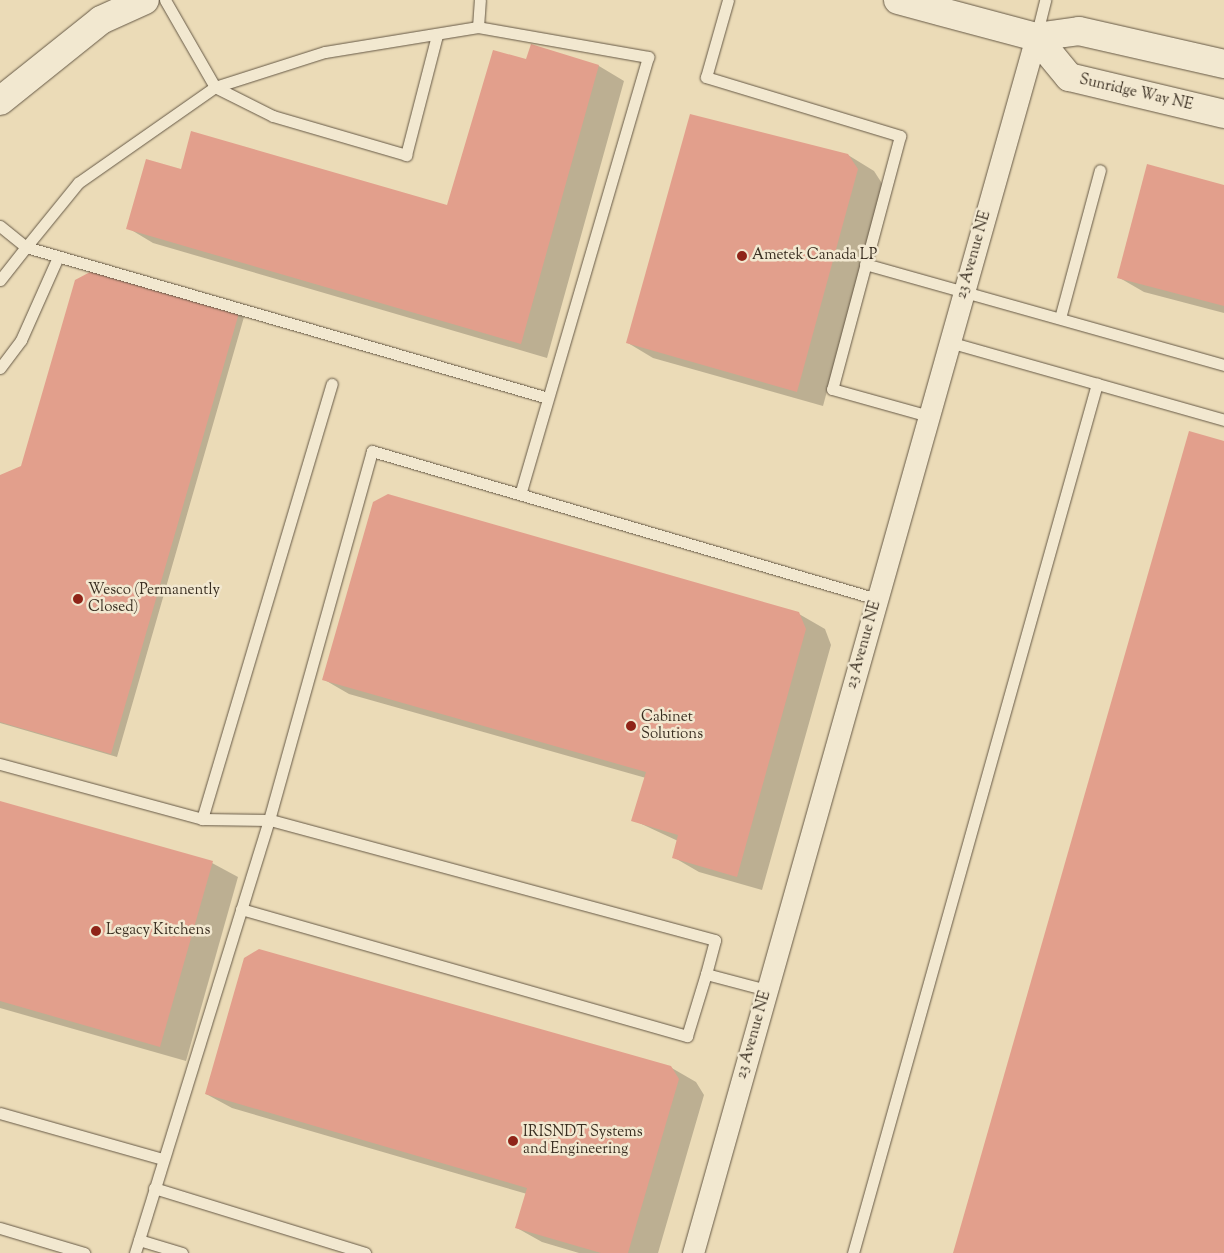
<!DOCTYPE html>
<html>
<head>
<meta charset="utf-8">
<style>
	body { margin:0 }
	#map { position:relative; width:1224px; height:1253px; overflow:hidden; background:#ebdbb7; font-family:"Sorts Mill Goudy",serif }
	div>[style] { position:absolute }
	.shadow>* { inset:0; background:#0003 }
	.building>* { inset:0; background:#e29f8c }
	.roads { filter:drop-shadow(0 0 1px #665946) drop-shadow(0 0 1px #665946) }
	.lane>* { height:11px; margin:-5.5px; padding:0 5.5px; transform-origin:5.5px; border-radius:5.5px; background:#f2e8d0 }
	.street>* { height:21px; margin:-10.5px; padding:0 10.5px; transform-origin:10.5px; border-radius:10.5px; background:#f2e8d0 }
	.secondary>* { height:28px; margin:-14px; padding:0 14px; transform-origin:14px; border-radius:14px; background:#f2e8d0 }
	.dots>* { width:14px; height:14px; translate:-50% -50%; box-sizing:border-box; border:2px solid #f2e8d0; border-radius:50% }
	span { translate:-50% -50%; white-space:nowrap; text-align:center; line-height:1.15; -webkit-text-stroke:5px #f2e8d0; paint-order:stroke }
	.street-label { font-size:15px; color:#392e21 }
	.poi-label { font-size:15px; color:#392e21 }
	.left { translate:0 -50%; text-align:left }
</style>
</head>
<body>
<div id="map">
	<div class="shadow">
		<div style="clip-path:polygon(527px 61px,599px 66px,624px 81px,547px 358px,153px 243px,128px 228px,181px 171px,448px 207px)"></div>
		<div style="clip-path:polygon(848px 155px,874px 171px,883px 185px,823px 406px,653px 358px,628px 343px)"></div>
		<div style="clip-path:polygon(1224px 186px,1224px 313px,1144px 292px,1118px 277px)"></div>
		<div style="clip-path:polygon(238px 314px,244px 317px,117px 757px,0 723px,0 477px,22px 467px)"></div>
		<div style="clip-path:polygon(799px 614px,825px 629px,831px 645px,762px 890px,699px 872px,673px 857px,678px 841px,633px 820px,646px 778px,349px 694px,323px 679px)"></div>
		<div style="clip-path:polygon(0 802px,212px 863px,238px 877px,186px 1061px,0 1008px)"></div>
		<div style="clip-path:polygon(670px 1067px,696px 1082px,704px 1095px,658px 1253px,579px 1253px,542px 1242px,517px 1228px,527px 1194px,232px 1108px,206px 1094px)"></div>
	</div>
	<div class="building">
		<div style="clip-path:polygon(531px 44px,599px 65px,521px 344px,126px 229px,146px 159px,181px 169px,191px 131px,447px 205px,493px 50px,526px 59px)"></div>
		<div style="clip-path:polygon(690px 114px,848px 154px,858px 169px,797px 392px,626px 343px)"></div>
		<div style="clip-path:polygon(1147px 164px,1224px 185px,1224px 306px,1117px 278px)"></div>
		<div style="clip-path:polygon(92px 271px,239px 313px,111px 754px,0 722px,0 475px,21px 466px,75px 280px)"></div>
		<div style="clip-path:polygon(1189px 431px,1224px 441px,1224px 1253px,953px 1253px)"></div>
		<div style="clip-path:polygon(388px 494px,799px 612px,806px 629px,737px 877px,672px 858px,678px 835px,631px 821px,646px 772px,322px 680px,373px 502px)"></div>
		<div style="clip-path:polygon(0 801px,213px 861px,160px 1047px,0 1001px)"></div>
		<div style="clip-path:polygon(259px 949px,671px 1066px,679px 1079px,628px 1253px,601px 1253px,515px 1228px,527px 1188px,205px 1094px,244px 958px)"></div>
	</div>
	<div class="roads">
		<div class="lane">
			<div style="left:165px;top:0;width:100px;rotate:60.1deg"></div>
			<div style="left:215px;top:87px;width:167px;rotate:145deg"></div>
			<div style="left:78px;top:183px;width:82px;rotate:129.1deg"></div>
			<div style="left:26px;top:247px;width:543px;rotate:16.13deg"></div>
			<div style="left:728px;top:0;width:80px;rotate:105.9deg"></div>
			<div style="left:706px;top:77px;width:203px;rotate:16.9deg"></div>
			<div style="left:900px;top:136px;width:262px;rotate:105deg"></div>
			<div style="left:832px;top:389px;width:101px;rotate:15.6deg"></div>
			<div style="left:478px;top:27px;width:173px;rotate:10deg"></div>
			<div style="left:648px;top:57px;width:455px;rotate:106.3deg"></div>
			<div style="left:1036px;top:37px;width:38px;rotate:-76deg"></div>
			<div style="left:215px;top:87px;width:65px;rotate:26.6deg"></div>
			<div style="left:273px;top:116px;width:139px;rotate:16.3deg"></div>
			<div style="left:406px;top:155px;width:124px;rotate:-75.5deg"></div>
			<div style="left:215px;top:87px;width:115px;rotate:-17.7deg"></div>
			<div style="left:325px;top:52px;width:155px;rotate:-9.3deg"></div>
			<div style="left:478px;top:27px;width:27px;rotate:-86deg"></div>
			<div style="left:0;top:226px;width:33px;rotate:39deg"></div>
			<div style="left:26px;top:247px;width:42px;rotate:128.2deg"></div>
			<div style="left:865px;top:264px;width:373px;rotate:15.7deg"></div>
			<div style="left:1060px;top:318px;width:153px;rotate:-74.9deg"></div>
			<div style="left:949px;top:342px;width:286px;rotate:15.8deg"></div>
			<div style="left:0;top:368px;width:35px;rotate:-53deg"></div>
			<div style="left:21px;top:340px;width:91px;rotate:-66deg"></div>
			<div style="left:0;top:764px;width:209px;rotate:15.2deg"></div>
			<div style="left:202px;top:819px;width:67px;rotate:0.9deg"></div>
			<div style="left:269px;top:820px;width:453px;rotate:107.2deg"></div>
			<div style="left:202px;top:819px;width:454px;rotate:-73.4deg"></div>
			<div style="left:241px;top:909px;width:464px;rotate:15.9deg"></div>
			<div style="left:687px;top:1036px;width:65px;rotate:-73deg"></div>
			<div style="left:767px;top:990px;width:63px;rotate:-165.3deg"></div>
			<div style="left:706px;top:974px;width:35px;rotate:-75deg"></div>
			<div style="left:715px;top:940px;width:462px;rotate:-164.9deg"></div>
			<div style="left:269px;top:820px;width:383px;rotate:-74.4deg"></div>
			<div style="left:372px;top:451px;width:526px;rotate:16.33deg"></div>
			<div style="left:0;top:1113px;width:169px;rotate:15.8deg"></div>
			<div style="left:154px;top:1188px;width:221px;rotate:17.1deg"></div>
			<div style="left:0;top:1228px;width:88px;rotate:16.6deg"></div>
			<div style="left:139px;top:1240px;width:45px;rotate:16.8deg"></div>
			<div style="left:853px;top:1253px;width:903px;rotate:-74.32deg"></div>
		</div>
		<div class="street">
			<div style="left:693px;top:1253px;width:1263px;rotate:-74.25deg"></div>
		</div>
		<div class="secondary">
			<div style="left:898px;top:0;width:143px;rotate:15deg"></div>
			<div style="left:1036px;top:37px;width:43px;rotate:-7.9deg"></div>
			<div style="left:1079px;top:31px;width:149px;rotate:12.8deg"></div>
			<div style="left:1036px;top:37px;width:52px;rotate:50.5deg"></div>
			<div style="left:1069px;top:77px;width:159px;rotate:13.4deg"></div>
			<div style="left:0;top:101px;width:129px;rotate:-38.7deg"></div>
			<div style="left:101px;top:20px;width:48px;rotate:-24.4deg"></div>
		</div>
	</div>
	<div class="dots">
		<div style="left:742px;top:256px;background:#8f2418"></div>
		<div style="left:78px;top:599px;background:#8f2418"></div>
		<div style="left:631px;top:726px;background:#8f2418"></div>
		<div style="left:96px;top:931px;background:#8f2418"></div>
		<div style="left:513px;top:1141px;background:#8f2418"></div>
	</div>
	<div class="street-label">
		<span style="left:1136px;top:93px;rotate:13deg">Sunridge Way NE</span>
		<span style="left:974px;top:255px;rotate:-74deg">23 Avenue NE</span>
		<span style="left:864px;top:645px;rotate:-74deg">23 Avenue NE</span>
		<span style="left:754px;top:1035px;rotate:-74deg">23 Avenue NE</span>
	</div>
	<div class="poi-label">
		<span class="left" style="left:752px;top:256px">Ametek Canada LP</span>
		<span class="left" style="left:88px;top:599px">Wesco (Permanently<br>Closed)</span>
		<span class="left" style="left:641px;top:726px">Cabinet<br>Solutions</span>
		<span class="left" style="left:106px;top:931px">Legacy Kitchens</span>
		<span class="left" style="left:523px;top:1141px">IRISNDT Systems<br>and Engineering</span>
	</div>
</div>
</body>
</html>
